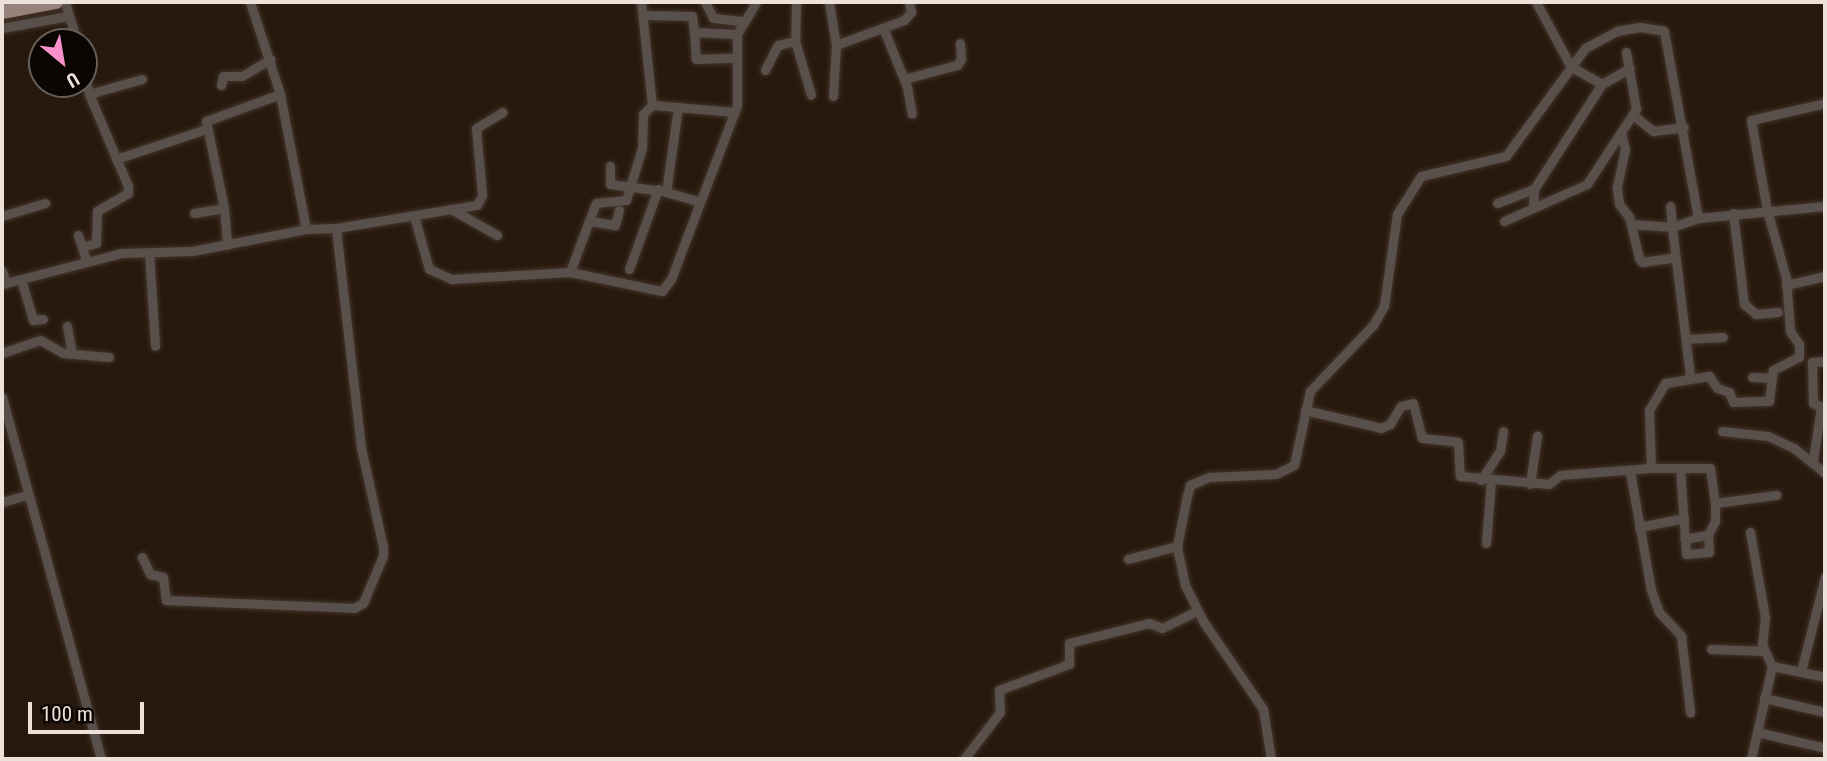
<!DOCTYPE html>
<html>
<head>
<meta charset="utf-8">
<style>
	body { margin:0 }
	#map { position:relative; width:1827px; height:761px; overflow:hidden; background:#28190e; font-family:"Roboto Condensed",sans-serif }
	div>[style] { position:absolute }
	.roads { filter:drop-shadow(0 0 2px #44352b) drop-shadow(0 0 2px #44352b) }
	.street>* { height:9px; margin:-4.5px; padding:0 4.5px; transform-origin:4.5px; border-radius:4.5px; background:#59504c }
	.primary>* { height:14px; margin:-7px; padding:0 7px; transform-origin:7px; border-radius:7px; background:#96827b }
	span { translate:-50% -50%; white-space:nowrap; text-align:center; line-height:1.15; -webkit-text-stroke:5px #0c0603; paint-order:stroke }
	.frame { position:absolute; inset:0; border:4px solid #ede2da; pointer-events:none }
	.north { position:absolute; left:28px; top:28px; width:70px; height:70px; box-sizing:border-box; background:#0c0603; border:2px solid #665e59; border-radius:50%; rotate:150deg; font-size:19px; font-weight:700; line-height:28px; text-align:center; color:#ede2da }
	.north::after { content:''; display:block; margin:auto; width:24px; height:32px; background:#f890cc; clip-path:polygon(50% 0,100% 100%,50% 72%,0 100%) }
	.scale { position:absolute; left:28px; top:702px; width:116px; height:32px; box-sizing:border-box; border:4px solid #ede2da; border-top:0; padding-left:9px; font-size:21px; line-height:24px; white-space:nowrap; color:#ede2da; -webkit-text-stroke:5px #0c0603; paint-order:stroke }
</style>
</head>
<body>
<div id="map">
	<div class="roads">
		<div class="street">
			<div style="left:65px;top:2px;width:42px;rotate:73.3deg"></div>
			<div style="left:250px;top:2px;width:97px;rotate:71.9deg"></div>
			<div style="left:280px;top:94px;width:137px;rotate:79.1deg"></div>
			<div style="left:641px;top:2px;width:104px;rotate:83.9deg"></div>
			<div style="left:652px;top:105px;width:83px;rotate:4.8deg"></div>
			<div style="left:705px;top:2px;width:18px;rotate:63deg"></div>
			<div style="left:713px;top:18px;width:31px;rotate:6deg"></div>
			<div style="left:796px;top:2px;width:39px;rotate:91deg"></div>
			<div style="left:795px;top:41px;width:56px;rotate:73.5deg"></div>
			<div style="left:829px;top:2px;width:44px;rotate:80.8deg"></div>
			<div style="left:836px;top:45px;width:51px;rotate:93.4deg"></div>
			<div style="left:644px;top:15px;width:48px;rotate:1.2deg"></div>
			<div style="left:692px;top:16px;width:16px;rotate:83deg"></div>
			<div style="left:694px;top:32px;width:43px;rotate:2.7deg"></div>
			<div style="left:2px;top:28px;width:67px;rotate:-10.3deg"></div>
			<div style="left:884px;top:30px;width:61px;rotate:68deg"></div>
			<div style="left:907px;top:87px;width:27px;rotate:80deg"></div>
			<div style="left:694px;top:32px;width:27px;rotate:86deg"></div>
			<div style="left:696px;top:59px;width:38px;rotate:-2deg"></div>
			<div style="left:836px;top:45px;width:72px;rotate:-20.2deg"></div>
			<div style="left:904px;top:20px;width:11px;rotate:-49deg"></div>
			<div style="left:911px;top:12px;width:10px;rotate:-101deg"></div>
			<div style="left:765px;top:70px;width:28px;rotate:-63deg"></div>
			<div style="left:778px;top:45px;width:17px;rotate:-13deg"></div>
			<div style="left:904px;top:79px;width:55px;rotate:-14.8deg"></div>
			<div style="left:957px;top:65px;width:7px;rotate:-56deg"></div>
			<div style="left:961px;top:59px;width:16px;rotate:-94deg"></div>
			<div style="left:1602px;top:84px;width:32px;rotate:-30deg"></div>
			<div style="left:221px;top:85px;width:9px;rotate:-77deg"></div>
			<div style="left:223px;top:76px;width:19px"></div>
			<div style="left:242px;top:76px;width:33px;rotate:-31deg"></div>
			<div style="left:89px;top:94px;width:55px;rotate:-15.8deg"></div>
			<div style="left:678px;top:107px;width:86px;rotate:98deg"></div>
			<div style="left:666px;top:192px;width:35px;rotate:16deg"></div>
			<div style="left:1633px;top:115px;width:26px;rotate:39deg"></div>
			<div style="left:1653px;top:131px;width:31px;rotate:-7deg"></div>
			<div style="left:1621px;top:133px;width:16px;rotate:76deg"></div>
			<div style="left:1625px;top:149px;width:40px;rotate:102deg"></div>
			<div style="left:1617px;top:188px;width:16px;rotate:83deg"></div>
			<div style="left:1619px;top:204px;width:16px;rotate:52deg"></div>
			<div style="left:1629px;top:217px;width:42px;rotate:76.3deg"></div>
			<div style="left:1639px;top:258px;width:5px;rotate:53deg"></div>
			<div style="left:1642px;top:262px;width:34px;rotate:-8deg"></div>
			<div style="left:116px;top:159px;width:95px;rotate:-18.4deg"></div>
			<div style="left:610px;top:166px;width:18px;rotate:90deg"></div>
			<div style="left:610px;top:184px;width:52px;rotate:7.7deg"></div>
			<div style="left:1497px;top:203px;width:40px;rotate:-21deg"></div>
			<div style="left:1533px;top:207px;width:18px;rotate:-87deg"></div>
			<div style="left:1534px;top:189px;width:125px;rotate:-57.1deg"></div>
			<div style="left:1602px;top:84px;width:35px;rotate:-151deg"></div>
			<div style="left:1571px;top:67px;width:74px;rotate:-118.3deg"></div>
			<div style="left:224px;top:208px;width:89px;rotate:-101.7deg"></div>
			<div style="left:206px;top:121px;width:79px;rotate:-20deg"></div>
			<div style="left:451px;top:209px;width:53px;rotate:29.5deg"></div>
			<div style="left:619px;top:210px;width:16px;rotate:105deg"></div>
			<div style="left:615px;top:225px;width:26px;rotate:-171deg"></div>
			<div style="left:589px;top:221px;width:19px;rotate:-69deg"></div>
			<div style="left:596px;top:203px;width:30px;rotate:-6deg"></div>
			<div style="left:626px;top:200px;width:54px;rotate:-72.9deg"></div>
			<div style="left:642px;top:148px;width:34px;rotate:-88deg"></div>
			<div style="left:643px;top:114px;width:13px;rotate:-45deg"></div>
			<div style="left:194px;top:213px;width:30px;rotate:-9deg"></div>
			<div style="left:224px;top:208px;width:37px;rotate:85deg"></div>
			<div style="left:1733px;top:213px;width:92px;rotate:83.1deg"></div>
			<div style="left:1744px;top:304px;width:16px;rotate:40deg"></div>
			<div style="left:1756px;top:314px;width:22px;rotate:-5deg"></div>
			<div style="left:2px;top:216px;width:45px;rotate:-16.8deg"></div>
			<div style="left:414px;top:216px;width:55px;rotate:74.2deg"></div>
			<div style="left:429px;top:269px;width:24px;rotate:24deg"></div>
			<div style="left:451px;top:279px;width:119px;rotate:-3.4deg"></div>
			<div style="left:570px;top:272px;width:94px;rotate:11.7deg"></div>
			<div style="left:662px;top:291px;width:15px;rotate:-53deg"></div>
			<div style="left:671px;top:279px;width:186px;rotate:-69.2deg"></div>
			<div style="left:737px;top:105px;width:71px;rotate:-90deg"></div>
			<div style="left:737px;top:34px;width:37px;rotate:-59deg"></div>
			<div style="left:1504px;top:221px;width:91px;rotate:-24deg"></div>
			<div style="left:1587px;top:184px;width:90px;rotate:-56.8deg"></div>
			<div style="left:1636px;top:109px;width:58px;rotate:-100deg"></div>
			<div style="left:1631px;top:224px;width:41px;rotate:4.2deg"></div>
			<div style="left:1672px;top:227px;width:21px;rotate:-95deg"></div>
			<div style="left:78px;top:235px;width:28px;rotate:72deg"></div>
			<div style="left:82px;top:247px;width:15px;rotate:-16deg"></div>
			<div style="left:96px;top:243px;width:32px;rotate:-88deg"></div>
			<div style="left:97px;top:211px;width:36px;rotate:-30deg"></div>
			<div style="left:128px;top:193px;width:7px;rotate:-90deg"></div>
			<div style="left:128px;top:186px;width:100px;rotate:-113deg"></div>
			<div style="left:89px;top:94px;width:23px;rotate:-103deg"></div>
			<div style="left:149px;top:252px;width:94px;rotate:86.3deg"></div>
			<div style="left:629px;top:269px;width:85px;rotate:-70.1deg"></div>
			<div style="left:2px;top:271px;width:13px;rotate:72deg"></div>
			<div style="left:570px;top:272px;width:54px;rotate:-69.6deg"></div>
			<div style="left:21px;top:279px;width:43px;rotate:73.7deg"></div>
			<div style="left:33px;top:320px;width:10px;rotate:-6deg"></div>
			<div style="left:2px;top:284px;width:124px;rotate:-14.5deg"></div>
			<div style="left:122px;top:253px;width:70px;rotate:-1.6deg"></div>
			<div style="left:192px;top:251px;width:116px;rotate:-10.9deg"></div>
			<div style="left:306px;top:229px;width:30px;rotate:-2deg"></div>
			<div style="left:336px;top:228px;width:143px;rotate:-9.3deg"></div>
			<div style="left:477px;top:205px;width:11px;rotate:-63deg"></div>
			<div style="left:482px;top:195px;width:67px;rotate:-95.1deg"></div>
			<div style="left:476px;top:128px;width:31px;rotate:-31deg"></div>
			<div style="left:1786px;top:285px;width:40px;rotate:-13deg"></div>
			<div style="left:67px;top:326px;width:27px;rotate:80deg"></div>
			<div style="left:1686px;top:339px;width:37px;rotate:-3deg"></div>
			<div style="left:2px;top:353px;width:40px;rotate:-18.9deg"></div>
			<div style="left:40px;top:340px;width:26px;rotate:29deg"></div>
			<div style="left:63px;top:353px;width:46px;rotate:5deg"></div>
			<div style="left:1825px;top:361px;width:13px;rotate:176deg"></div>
			<div style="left:1812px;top:362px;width:41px;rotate:88.6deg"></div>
			<div style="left:1813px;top:403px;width:13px;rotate:23deg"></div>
			<div style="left:1690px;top:376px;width:150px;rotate:-96.9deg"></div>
			<div style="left:1672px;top:227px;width:28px;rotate:-19deg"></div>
			<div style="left:1752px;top:377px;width:20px;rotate:3deg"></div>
			<div style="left:2px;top:397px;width:375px;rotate:74.7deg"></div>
			<div style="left:1305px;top:410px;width:78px;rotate:13.3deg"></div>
			<div style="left:1381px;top:428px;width:10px;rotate:-24deg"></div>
			<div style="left:1390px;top:424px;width:21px;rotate:-59deg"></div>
			<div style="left:1401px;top:406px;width:12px;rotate:-14deg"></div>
			<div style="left:1413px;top:403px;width:36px;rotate:76deg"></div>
			<div style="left:1422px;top:438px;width:36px;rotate:6deg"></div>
			<div style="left:1458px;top:442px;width:34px;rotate:87deg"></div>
			<div style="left:1460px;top:476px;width:89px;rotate:5.1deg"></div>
			<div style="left:1549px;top:484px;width:14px;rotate:-39deg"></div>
			<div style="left:1560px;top:475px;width:91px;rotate:-4.4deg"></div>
			<div style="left:1651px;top:468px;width:58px;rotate:-92deg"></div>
			<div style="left:1649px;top:410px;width:31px;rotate:-59deg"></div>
			<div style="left:1665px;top:383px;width:45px;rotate:-9deg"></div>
			<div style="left:1709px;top:376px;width:14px;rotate:56deg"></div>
			<div style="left:1717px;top:388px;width:13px;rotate:18deg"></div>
			<div style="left:1729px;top:392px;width:11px;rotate:68deg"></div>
			<div style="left:1733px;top:402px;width:36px;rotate:-2deg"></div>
			<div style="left:1769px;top:401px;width:31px;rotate:-83deg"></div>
			<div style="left:1773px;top:370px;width:29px;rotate:-27deg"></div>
			<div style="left:1799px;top:357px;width:13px;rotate:-90deg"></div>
			<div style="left:1799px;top:344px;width:16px;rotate:-125deg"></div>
			<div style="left:1790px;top:331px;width:53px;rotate:-94.3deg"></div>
			<div style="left:1786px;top:278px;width:71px;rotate:-105.6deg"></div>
			<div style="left:1767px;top:210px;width:91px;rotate:-100.1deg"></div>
			<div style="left:1751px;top:120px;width:76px;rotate:-12.9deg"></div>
			<div style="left:1722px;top:431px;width:46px;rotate:6.2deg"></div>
			<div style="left:1768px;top:436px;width:29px;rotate:25deg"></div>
			<div style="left:1794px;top:448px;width:40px;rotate:39deg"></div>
			<div style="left:1813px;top:460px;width:54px;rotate:-81.4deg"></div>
			<div style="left:1651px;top:468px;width:29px"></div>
			<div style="left:1680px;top:468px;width:86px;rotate:86deg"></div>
			<div style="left:1686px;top:554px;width:23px;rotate:-5deg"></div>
			<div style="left:1709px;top:552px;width:17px;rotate:-93deg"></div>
			<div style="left:1680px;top:468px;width:30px"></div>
			<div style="left:1710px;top:468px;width:37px;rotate:82deg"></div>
			<div style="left:1715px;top:505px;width:16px;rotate:90deg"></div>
			<div style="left:1715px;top:521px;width:16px;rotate:117deg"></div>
			<div style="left:1708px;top:535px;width:24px;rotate:171deg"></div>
			<div style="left:1630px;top:472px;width:120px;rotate:79.9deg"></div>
			<div style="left:1651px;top:590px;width:23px;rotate:70deg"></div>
			<div style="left:1659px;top:612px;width:33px;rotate:47deg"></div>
			<div style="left:1681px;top:636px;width:77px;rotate:83.2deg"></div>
			<div style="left:1481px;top:480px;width:35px;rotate:-57deg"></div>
			<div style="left:1500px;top:451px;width:20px;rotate:-81deg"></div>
			<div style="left:1530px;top:484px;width:49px;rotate:-81.7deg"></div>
			<div style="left:2px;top:502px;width:25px;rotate:-16deg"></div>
			<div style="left:1715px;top:503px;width:62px;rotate:-7.5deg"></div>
			<div style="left:1639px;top:527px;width:46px;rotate:-11.3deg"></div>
			<div style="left:1750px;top:532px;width:86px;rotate:80deg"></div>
			<div style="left:1765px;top:617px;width:27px;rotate:96deg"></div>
			<div style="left:1762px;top:644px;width:24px;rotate:66deg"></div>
			<div style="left:1486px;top:543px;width:62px;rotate:-85.4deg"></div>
			<div style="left:142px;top:557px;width:19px;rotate:65deg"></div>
			<div style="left:150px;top:574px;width:13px;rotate:13deg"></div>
			<div style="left:163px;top:577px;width:23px;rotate:83deg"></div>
			<div style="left:166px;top:600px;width:188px;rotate:2.4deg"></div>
			<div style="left:354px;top:608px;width:10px;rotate:-29deg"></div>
			<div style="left:363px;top:603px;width:51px;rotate:-66.9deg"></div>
			<div style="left:383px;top:556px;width:9px;rotate:-90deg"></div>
			<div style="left:383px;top:547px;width:101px;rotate:-102.5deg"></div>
			<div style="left:361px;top:448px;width:221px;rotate:-96.5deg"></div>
			<div style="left:1128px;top:559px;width:51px;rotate:-14.9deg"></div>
			<div style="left:1711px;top:649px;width:53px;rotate:2.2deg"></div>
			<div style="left:1801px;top:671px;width:97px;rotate:-75.7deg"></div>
			<div style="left:1764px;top:698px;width:63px;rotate:12.9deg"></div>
			<div style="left:1757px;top:732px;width:70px;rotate:13.2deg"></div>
			<div style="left:964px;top:759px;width:59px;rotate:-52.5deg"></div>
			<div style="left:1000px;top:712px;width:22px;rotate:-93deg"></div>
			<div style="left:999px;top:690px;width:75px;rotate:-20.4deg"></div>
			<div style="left:1069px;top:664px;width:21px;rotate:-90deg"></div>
			<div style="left:1069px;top:643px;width:82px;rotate:-14deg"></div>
			<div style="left:1149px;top:623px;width:14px;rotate:21deg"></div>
			<div style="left:1162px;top:628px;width:39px;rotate:-26deg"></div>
			<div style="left:1271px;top:759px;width:51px;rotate:-99.1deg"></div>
			<div style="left:1263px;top:709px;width:107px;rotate:-124.3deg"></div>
			<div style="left:1203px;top:621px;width:40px;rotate:-116.6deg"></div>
			<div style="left:1185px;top:585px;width:40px;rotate:-102deg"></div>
			<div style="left:1177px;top:546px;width:51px;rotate:-78.7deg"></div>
			<div style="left:1187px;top:496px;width:11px;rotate:-75deg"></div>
			<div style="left:1190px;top:485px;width:21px;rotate:-23deg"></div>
			<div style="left:1209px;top:477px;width:67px;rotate:-2.6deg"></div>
			<div style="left:1276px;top:474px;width:20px;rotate:-27deg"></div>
			<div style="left:1294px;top:465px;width:76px;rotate:-77.8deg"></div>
			<div style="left:1310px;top:391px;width:91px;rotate:-46.3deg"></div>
			<div style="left:1373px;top:325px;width:22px;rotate:-60deg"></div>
			<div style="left:1384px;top:306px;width:93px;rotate:-82deg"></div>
			<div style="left:1397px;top:214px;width:45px;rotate:-57.7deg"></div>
			<div style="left:1421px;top:176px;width:87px;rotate:-13.2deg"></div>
			<div style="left:1506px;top:156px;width:134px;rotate:-53.8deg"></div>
			<div style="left:1585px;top:48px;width:36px;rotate:-28deg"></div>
			<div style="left:1617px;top:31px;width:23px;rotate:-10deg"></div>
			<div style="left:1640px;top:27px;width:24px;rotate:9deg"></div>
			<div style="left:1664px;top:31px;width:190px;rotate:79.7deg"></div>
			<div style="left:1698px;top:218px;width:128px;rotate:-5.4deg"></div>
			<div style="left:1751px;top:759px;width:95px;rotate:-77.3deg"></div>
			<div style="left:1772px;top:666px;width:54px;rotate:11.7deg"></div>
		</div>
		<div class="primary">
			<div style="left:2px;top:12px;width:55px;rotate:-10.5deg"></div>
		</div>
	</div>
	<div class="frame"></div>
	<div class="north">U</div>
	<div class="scale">100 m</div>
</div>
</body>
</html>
